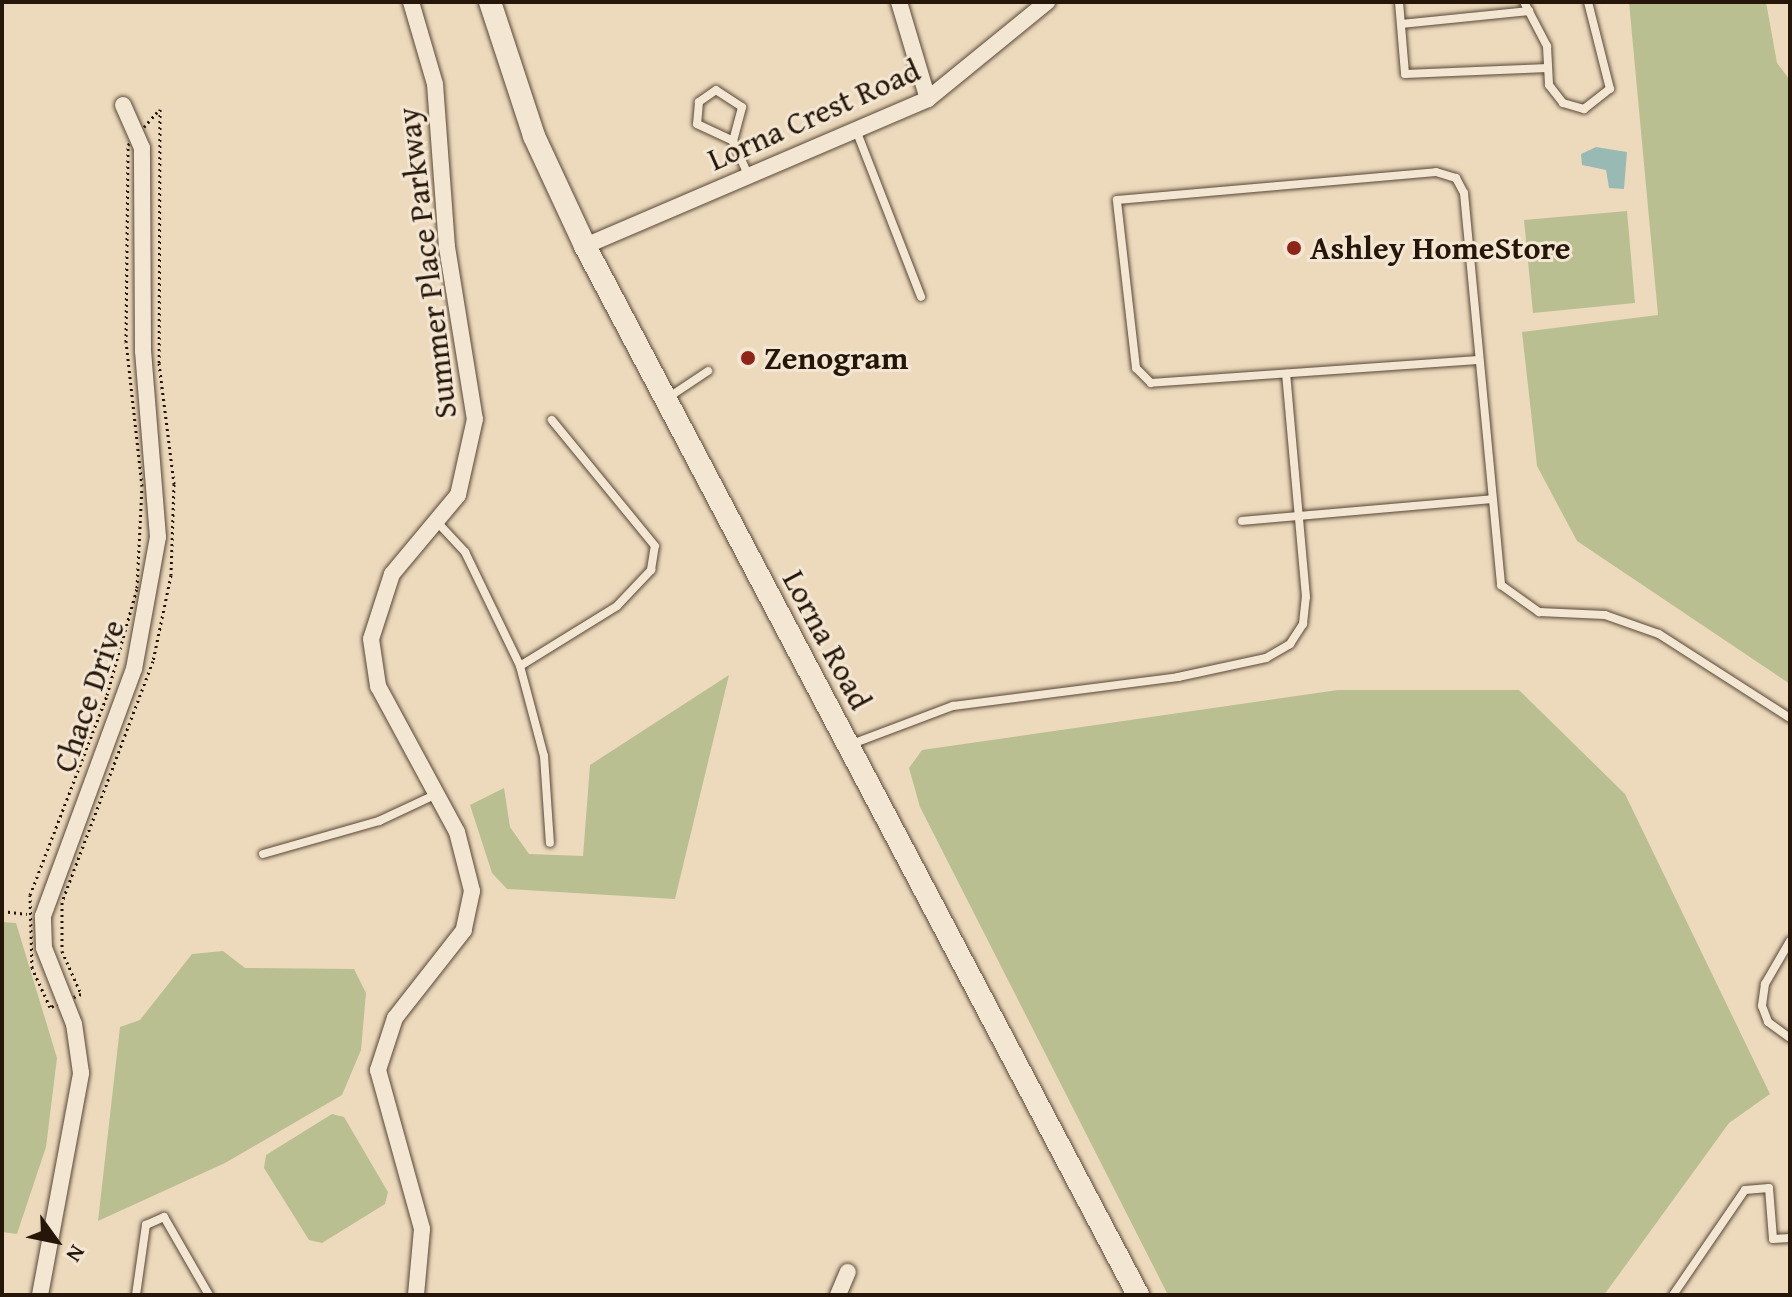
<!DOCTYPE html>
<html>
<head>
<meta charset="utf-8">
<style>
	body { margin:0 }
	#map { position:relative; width:1792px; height:1297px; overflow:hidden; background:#eddabd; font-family:"Gentium Book Plus",serif }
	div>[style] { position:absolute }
	.green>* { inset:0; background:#b9bf90 }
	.water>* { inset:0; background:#99bab4 }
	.path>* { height:3px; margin-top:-1.5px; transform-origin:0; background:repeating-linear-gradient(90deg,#261609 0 2px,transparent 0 6px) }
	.roads { filter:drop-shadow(0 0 2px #584736) drop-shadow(0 0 2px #584736) }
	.lane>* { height:8px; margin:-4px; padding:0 4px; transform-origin:4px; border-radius:4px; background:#f3e7d4 }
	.street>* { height:16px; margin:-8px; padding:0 8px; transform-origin:8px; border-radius:8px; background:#f3e7d4 }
	.secondary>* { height:22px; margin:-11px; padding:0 11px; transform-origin:11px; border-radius:11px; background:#f3e7d4 }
	.dots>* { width:22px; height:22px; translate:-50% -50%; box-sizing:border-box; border:4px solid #f3e7d4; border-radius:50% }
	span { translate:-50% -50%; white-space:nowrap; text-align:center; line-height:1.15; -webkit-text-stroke:6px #f3e7d4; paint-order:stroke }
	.street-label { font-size:32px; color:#261609 }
	.poi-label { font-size:32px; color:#261609; font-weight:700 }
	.left { translate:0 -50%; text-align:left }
	.frame { position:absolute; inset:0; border:4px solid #261609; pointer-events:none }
	.north { position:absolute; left:16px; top:1201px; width:80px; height:80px; -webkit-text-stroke:6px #f3e7d4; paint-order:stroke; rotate:123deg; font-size:22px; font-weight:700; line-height:32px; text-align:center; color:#261609 }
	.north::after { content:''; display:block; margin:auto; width:28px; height:36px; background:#261609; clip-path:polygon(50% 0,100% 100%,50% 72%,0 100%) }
</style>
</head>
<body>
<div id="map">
	<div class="green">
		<div style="clip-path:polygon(1629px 2px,1766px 2px,1777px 63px,1790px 80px,1790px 684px,1577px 541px,1537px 466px,1522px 332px,1658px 315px)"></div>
		<div style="clip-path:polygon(1627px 211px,1635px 303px,1533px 313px,1524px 220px)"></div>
		<div style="clip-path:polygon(729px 675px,675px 899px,507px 889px,492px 873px,470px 805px,504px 788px,510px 827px,529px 854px,583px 856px,590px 765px)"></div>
		<div style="clip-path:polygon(1338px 690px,1519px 690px,1625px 794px,1770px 1094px,1729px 1123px,1604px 1295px,1168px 1295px,920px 807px,909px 768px,922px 750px)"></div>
		<div style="clip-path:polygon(2px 922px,16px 923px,57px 1058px,46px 1147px,17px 1234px,2px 1232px)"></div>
		<div style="clip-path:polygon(223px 951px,245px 968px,354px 969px,366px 993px,361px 1050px,342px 1095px,225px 1163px,98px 1221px,120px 1027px,140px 1020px,192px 954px)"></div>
		<div style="clip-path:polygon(332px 1114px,344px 1117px,388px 1192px,385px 1204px,322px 1243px,309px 1240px,264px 1168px,266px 1155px)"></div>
	</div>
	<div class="water">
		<div style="clip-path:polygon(1596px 147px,1627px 152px,1624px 189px,1609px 188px,1606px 170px,1582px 165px,1581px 154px)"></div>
	</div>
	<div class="path">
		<div style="left:160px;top:109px;width:254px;rotate:90.2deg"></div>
		<div style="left:159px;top:363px;width:122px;rotate:82.9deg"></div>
		<div style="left:174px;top:484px;width:91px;rotate:91.9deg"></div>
		<div style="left:171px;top:575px;width:88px;rotate:101.8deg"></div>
		<div style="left:153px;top:661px;width:258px;rotate:110.7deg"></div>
		<div style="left:62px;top:902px;width:49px;rotate:90deg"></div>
		<div style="left:62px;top:951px;width:47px;rotate:66.2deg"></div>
		<div style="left:81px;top:994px;width:34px;rotate:157deg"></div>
		<div style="left:50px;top:1007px;width:43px;rotate:-114.8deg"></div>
		<div style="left:32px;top:968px;width:73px;rotate:-91.6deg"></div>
		<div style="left:30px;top:895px;width:214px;rotate:-68.9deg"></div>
		<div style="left:107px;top:695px;width:111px;rotate:-74.3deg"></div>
		<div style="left:137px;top:588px;width:102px;rotate:-87.2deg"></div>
		<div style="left:142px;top:486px;width:145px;rotate:-96.3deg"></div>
		<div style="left:126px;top:342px;width:197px;rotate:-89.4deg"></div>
		<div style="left:128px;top:145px;width:48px;rotate:-48.4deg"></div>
		<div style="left:2px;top:911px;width:25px;rotate:7deg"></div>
	</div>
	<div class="roads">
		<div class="lane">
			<div style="left:1399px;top:2px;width:72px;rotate:85.2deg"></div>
			<div style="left:1405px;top:74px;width:143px;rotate:-2.4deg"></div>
			<div style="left:1524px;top:2px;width:50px;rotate:62.4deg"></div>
			<div style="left:1547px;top:46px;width:39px;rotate:87deg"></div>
			<div style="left:1549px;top:85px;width:23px;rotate:52deg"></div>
			<div style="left:1563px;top:103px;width:22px;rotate:16deg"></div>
			<div style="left:1584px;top:109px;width:33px;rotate:-38deg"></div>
			<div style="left:1610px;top:89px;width:90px;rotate:-104.2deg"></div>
			<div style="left:1401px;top:24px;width:129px;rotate:-5.8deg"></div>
			<div style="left:856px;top:130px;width:179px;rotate:68.7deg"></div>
			<div style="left:733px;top:141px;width:35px;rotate:-75deg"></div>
			<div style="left:742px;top:107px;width:31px;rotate:-147deg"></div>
			<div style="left:716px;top:90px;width:21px;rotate:145deg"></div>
			<div style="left:699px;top:102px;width:22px;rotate:95deg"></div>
			<div style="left:697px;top:124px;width:40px;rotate:25deg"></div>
			<div style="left:733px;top:141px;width:37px;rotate:66deg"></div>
			<div style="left:1478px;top:360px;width:328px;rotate:176deg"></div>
			<div style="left:1151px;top:383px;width:21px;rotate:-135deg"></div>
			<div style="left:1136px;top:368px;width:169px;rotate:-96.5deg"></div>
			<div style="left:1117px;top:200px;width:320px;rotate:-5deg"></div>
			<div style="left:1436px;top:172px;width:21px;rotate:17deg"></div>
			<div style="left:1456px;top:178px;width:17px;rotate:62deg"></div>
			<div style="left:1464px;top:193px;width:394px;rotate:84.6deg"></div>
			<div style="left:1501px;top:585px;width:47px;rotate:35.4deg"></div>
			<div style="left:1539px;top:612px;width:66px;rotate:2.6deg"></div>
			<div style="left:1605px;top:615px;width:57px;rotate:19.4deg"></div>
			<div style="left:1659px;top:634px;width:156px;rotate:32.7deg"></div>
			<div style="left:669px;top:397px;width:47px;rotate:-33.7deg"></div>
			<div style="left:1242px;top:521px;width:250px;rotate:-5deg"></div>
			<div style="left:438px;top:523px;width:40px;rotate:47deg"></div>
			<div style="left:465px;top:552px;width:127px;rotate:64.2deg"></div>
			<div style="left:520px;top:666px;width:114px;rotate:-31.7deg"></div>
			<div style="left:617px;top:606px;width:50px;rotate:-46.6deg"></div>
			<div style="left:651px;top:570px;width:24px;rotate:-81deg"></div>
			<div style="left:655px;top:546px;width:163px;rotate:-129.3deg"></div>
			<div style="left:520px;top:666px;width:93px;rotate:75.1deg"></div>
			<div style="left:544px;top:756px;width:87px;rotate:86.1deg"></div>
			<div style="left:849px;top:745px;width:111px;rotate:-20.6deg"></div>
			<div style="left:953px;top:706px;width:227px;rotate:-7.3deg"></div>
			<div style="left:1178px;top:677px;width:90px;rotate:-12.2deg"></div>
			<div style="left:1266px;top:658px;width:28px;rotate:-30deg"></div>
			<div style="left:1290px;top:644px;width:24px;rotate:-57deg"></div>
			<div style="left:1303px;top:624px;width:27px;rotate:-84deg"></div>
			<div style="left:1306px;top:597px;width:224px;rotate:-95.1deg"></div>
			<div style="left:263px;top:854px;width:121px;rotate:-15.9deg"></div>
			<div style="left:379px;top:821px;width:64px;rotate:-25deg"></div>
			<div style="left:1790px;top:941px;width:50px;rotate:120.2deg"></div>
			<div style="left:1765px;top:984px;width:22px;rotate:98deg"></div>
			<div style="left:1762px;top:1006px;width:17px;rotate:69deg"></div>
			<div style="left:1768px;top:1022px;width:27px;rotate:36deg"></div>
			<div style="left:136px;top:1295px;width:71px;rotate:-81.9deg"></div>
			<div style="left:146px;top:1225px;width:20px;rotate:-24deg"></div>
			<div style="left:164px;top:1217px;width:90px;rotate:60deg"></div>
			<div style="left:1673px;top:1295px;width:127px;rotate:-55.6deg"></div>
			<div style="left:1745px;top:1190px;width:24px;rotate:-5deg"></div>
			<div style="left:1769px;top:1188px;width:51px;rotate:85.5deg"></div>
			<div style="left:1773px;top:1239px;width:17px;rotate:-3deg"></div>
		</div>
		<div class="street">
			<div style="left:411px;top:2px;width:85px;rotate:73.7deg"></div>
			<div style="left:435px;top:84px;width:163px;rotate:85.8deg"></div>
			<div style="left:447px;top:247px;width:174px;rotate:80.8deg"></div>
			<div style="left:475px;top:419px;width:78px;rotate:102.6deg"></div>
			<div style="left:458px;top:495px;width:103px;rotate:129.9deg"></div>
			<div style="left:392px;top:574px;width:68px;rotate:107.9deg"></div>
			<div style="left:371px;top:639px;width:48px;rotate:81.5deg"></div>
			<div style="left:378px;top:686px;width:166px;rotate:61.6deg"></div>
			<div style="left:457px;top:832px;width:61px;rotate:75.7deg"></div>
			<div style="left:472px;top:891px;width:40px;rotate:102deg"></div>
			<div style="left:464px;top:930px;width:112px;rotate:128.1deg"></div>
			<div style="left:395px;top:1018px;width:55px;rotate:108.1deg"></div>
			<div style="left:378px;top:1070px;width:165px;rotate:74.5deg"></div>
			<div style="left:422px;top:1229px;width:66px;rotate:95.2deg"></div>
			<div style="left:899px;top:2px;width:101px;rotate:73.4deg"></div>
			<div style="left:585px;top:246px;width:373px;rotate:-23.2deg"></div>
			<div style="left:928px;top:99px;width:154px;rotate:-39.2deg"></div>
			<div style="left:40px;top:1295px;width:226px;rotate:-79.5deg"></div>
			<div style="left:81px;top:1073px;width:49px;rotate:-98.1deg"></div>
			<div style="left:74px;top:1024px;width:82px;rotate:-111.5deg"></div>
			<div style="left:44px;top:948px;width:32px;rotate:-92deg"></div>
			<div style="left:43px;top:916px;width:263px;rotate:-69.8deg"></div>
			<div style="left:134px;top:669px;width:134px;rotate:-79.7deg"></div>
			<div style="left:158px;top:537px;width:187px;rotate:-94.6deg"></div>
			<div style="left:143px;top:351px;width:203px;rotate:-90.3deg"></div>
			<div style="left:142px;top:148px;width:47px;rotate:-113.8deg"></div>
			<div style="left:838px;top:1295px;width:25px;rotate:-67deg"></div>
		</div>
		<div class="secondary">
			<div style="left:490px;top:2px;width:141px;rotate:71.8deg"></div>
			<div style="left:534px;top:136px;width:121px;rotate:65.1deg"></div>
			<div style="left:585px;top:246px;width:1186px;rotate:62.2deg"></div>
		</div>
	</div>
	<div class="dots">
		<div style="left:1294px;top:248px;background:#8f2418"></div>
		<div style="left:748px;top:358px;background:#8f2418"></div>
	</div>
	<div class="street-label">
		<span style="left:814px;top:115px;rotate:-24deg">Lorna Crest Road</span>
		<span style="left:427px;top:263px;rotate:-97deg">Summer Place Parkway</span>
		<span style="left:827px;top:640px;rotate:62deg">Lorna Road</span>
		<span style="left:89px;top:696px;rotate:-71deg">Chace Drive</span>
	</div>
	<div class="poi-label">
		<span class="left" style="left:1310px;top:248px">Ashley HomeStore</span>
		<span class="left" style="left:764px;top:358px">Zenogram</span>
	</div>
	<div class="frame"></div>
	<div class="north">N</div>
</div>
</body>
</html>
